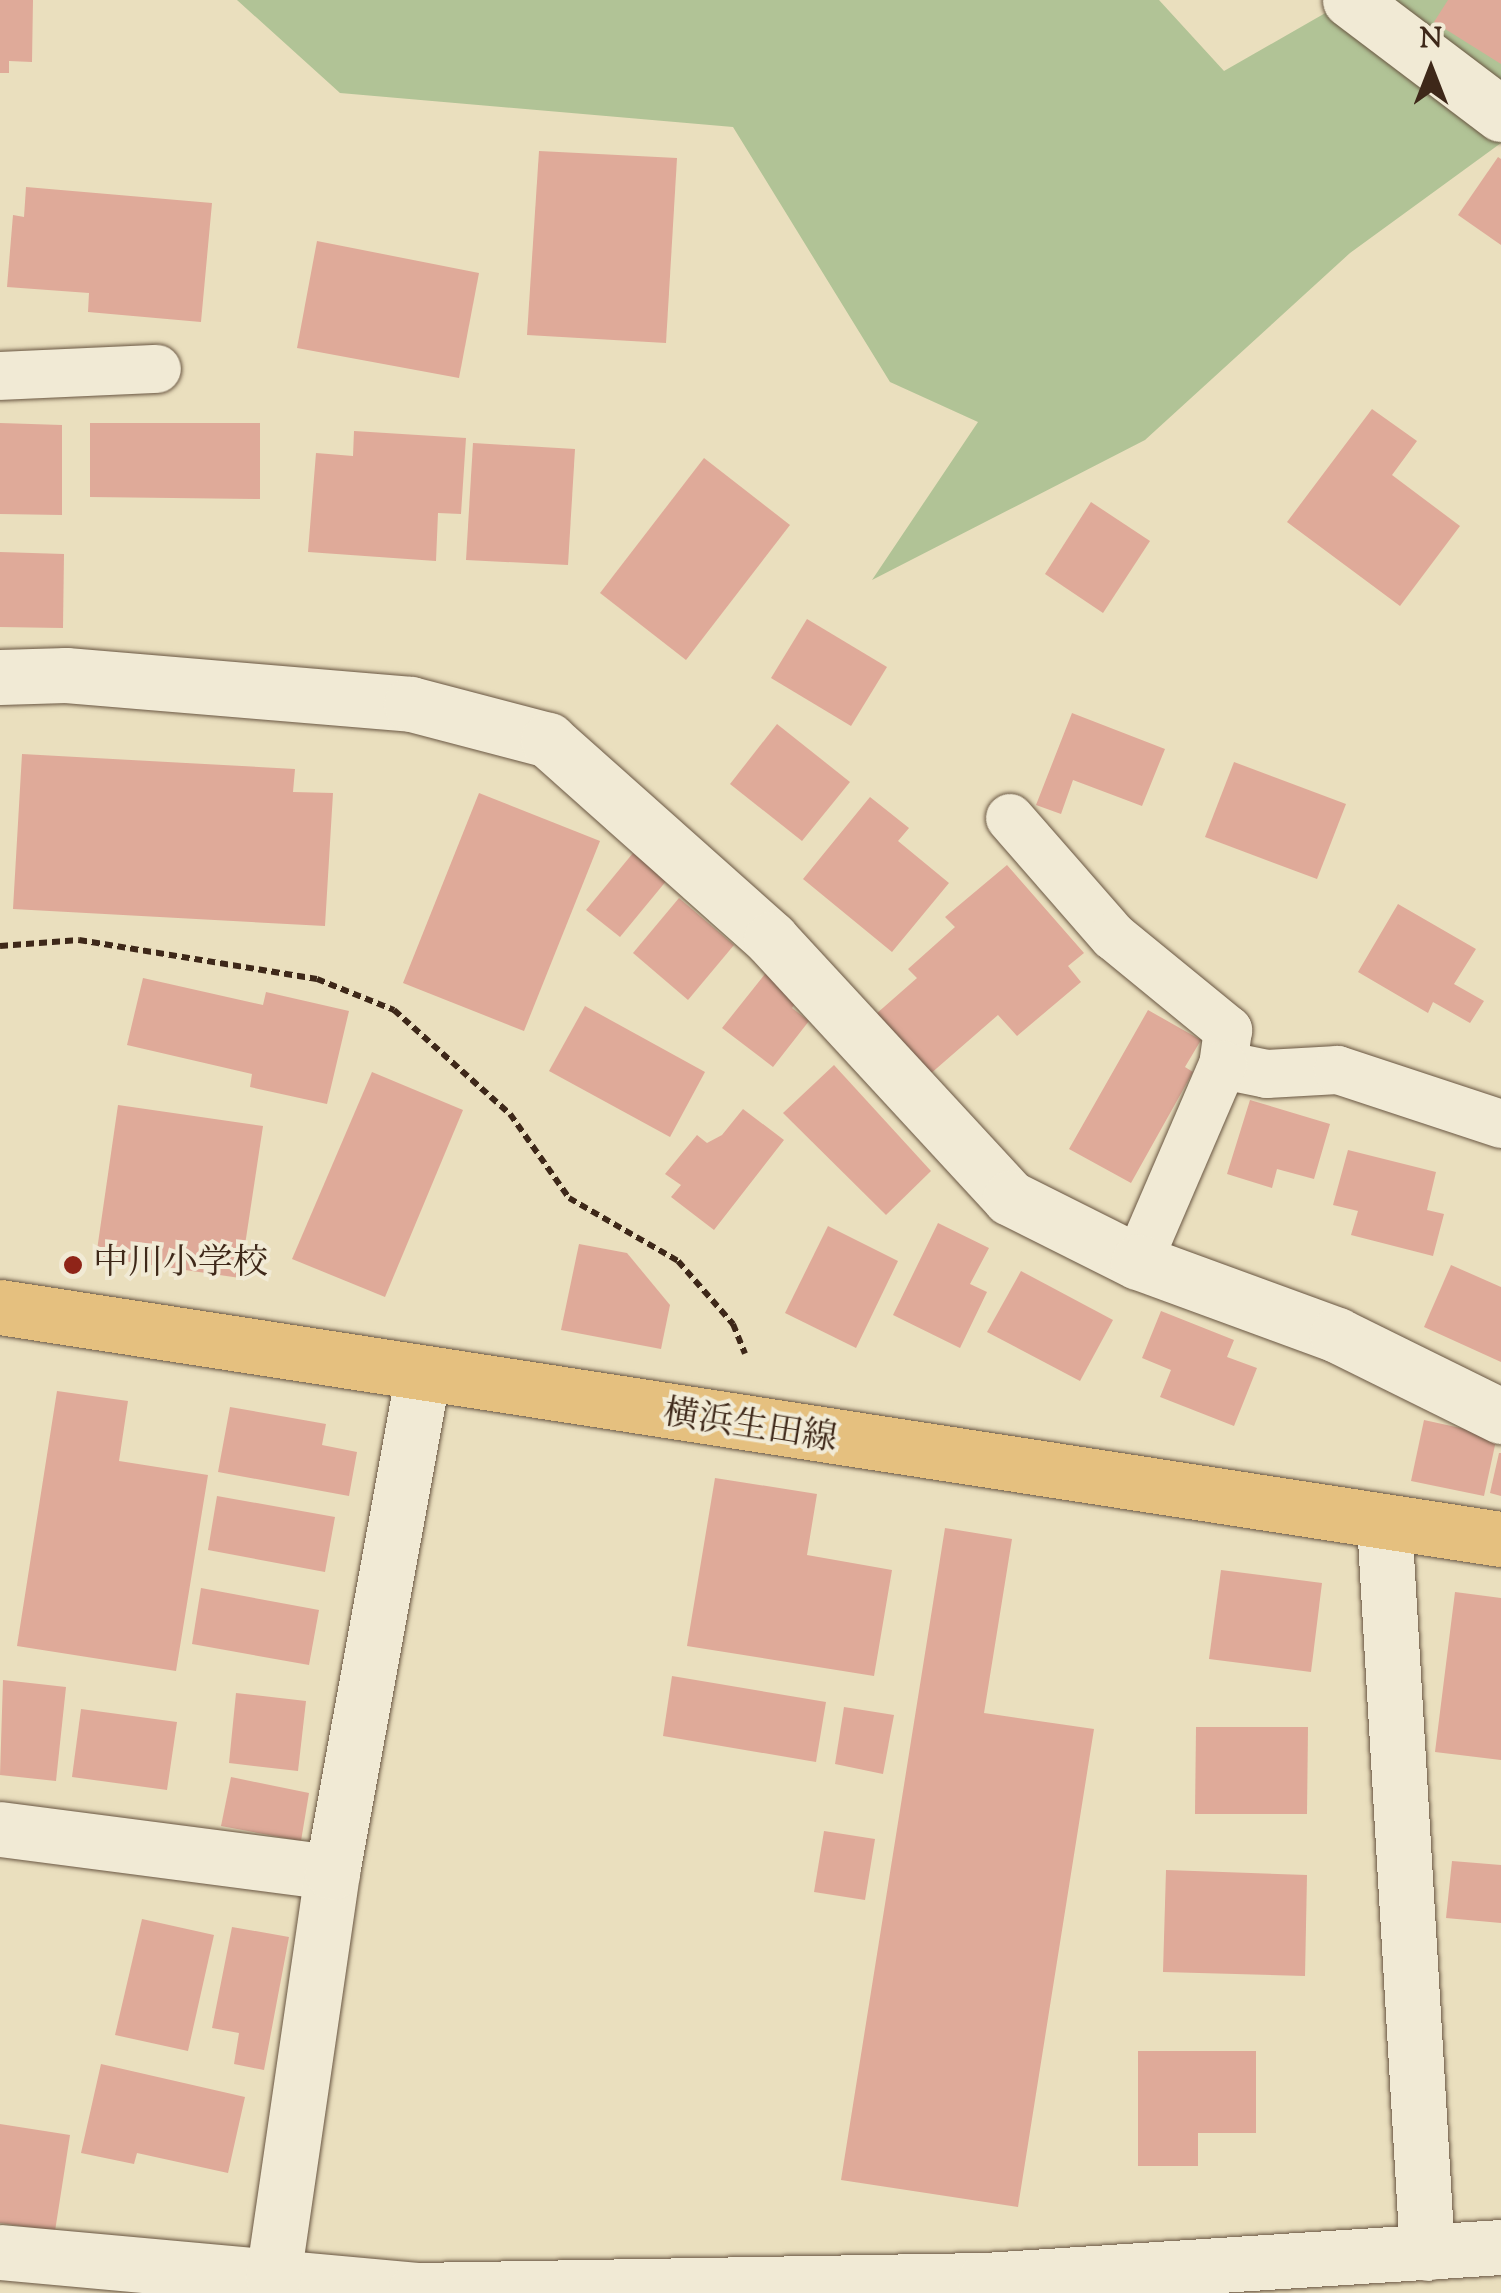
<!DOCTYPE html>
<html>
<head>
<meta charset="utf-8">
<style>
	body { margin:0 }
	#map { position:relative; width:1501px; height:2293px; overflow:hidden; background:#eadfbe; font-family:"Sorts Mill Goudy","Noto Serif JP",serif }
	div>[style] { position:absolute }
	.green>* { inset:0; background:#b1c396 }
	.building>* { inset:0; background:#dfaa99 }
	.path>* { height:6px; margin-top:-3px; transform-origin:0; background:repeating-linear-gradient(90deg,#3e2819 0 8px,transparent 0 13px) }
	.roads { filter:drop-shadow(0 0 2px #695642) drop-shadow(0 0 2px #695642) }
	.service>* { height:48px; margin:-24px; padding:0 24px; transform-origin:24px; border-radius:24px; background:#f1ead5 }
	.minor>* { height:55px; margin:-27.5px; padding:0 27.5px; transform-origin:27.5px; border-radius:27.5px; background:#f1ead5 }
	.primary>* { height:55px; margin:-27.5px; padding:0 27.5px; transform-origin:27.5px; border-radius:27.5px; background:#e5c07f }
	.dots>* { width:28px; height:28px; translate:-50% -50%; box-sizing:border-box; border:5px solid #f1ead5; border-radius:50% }
	span { translate:-50% -50%; white-space:nowrap; text-align:center; line-height:1.15; -webkit-text-stroke:8px #f1ead5; paint-order:stroke }
	.poi-label { font-size:35px; color:#3e2819 }
	.left { translate:0 -50%; text-align:left }
	.street-label { font-size:35px; color:#3e2819 }
	.north { position:absolute; left:1381px; top:20px; width:100px; height:100px; -webkit-text-stroke:8px #f1ead5; paint-order:stroke; rotate:0deg; font-size:28px; font-weight:700; line-height:40px; text-align:center; color:#3e2819 }
	.north::after { content:''; display:block; margin:auto; width:35px; height:45px; background:#3e2819; clip-path:polygon(50% 0,100% 100%,50% 72%,0 100%) }
</style>
</head>
<body>
<div id="map">
	<div class="green">
		<div style="clip-path:polygon(237px 0,1159px 0,1224px 71px,1348px 0,1501px 0,1501px 143px,1350px 253px,1145px 440px,872px 580px,978px 422px,890px 382px,733px 127px,340px 93px)"></div>
	</div>
	<div class="building">
		<div style="clip-path:polygon(0 0,33px 0,32px 62px,9px 61px,9px 73px,0 73px)"></div>
		<div style="clip-path:polygon(1448px 0,1501px 0,1501px 64px,1434px 22px)"></div>
		<div style="clip-path:polygon(539px 151px,677px 158px,666px 343px,527px 335px)"></div>
		<div style="clip-path:polygon(1498px 157px,1501px 159px,1501px 245px,1458px 215px)"></div>
		<div style="clip-path:polygon(26px 187px,212px 203px,201px 322px,88px 312px,89px 293px,7px 287px,13px 215px,24px 217px)"></div>
		<div style="clip-path:polygon(317px 241px,479px 273px,459px 378px,297px 348px)"></div>
		<div style="clip-path:polygon(1372px 409px,1417px 441px,1392px 475px,1460px 526px,1400px 606px,1287px 522px)"></div>
		<div style="clip-path:polygon(0 423px,62px 425px,62px 515px,0 514px)"></div>
		<div style="clip-path:polygon(90px 423px,260px 423px,260px 499px,90px 497px)"></div>
		<div style="clip-path:polygon(354px 431px,466px 438px,461px 514px,438px 513px,436px 561px,308px 552px,316px 453px,353px 456px)"></div>
		<div style="clip-path:polygon(473px 443px,575px 449px,568px 565px,466px 560px)"></div>
		<div style="clip-path:polygon(704px 458px,790px 525px,686px 660px,600px 593px)"></div>
		<div style="clip-path:polygon(1091px 502px,1150px 541px,1103px 613px,1045px 574px)"></div>
		<div style="clip-path:polygon(0 552px,64px 554px,63px 628px,0 627px)"></div>
		<div style="clip-path:polygon(807px 619px,887px 667px,851px 726px,771px 678px)"></div>
		<div style="clip-path:polygon(1072px 713px,1165px 749px,1142px 806px,1073px 780px,1061px 814px,1036px 805px)"></div>
		<div style="clip-path:polygon(777px 724px,850px 782px,802px 841px,730px 784px)"></div>
		<div style="clip-path:polygon(22px 754px,295px 769px,293px 792px,333px 793px,325px 926px,13px 909px)"></div>
		<div style="clip-path:polygon(1234px 762px,1346px 804px,1317px 879px,1205px 837px)"></div>
		<div style="clip-path:polygon(479px 793px,600px 841px,524px 1031px,403px 983px)"></div>
		<div style="clip-path:polygon(870px 797px,909px 828px,898px 841px,949px 883px,892px 952px,803px 879px)"></div>
		<div style="clip-path:polygon(633px 853px,667px 880px,620px 937px,586px 910px)"></div>
		<div style="clip-path:polygon(1007px 865px,1084px 953px,1068px 966px,1081px 982px,1017px 1036px,998px 1015px,929px 1075px,876px 1014px,917px 978px,908px 969px,955px 927px,945px 917px)"></div>
		<div style="clip-path:polygon(679px 898px,734px 945px,688px 1000px,633px 953px)"></div>
		<div style="clip-path:polygon(1398px 904px,1476px 949px,1454px 984px,1484px 1001px,1470px 1023px,1433px 1002px,1428px 1013px,1358px 972px)"></div>
		<div style="clip-path:polygon(765px 974px,799px 998px,792px 1008px,809px 1021px,773px 1067px,722px 1028px)"></div>
		<div style="clip-path:polygon(143px 978px,263px 1005px,266px 992px,349px 1011px,327px 1104px,250px 1087px,252px 1074px,127px 1045px)"></div>
		<div style="clip-path:polygon(585px 1006px,705px 1072px,670px 1137px,549px 1071px)"></div>
		<div style="clip-path:polygon(1148px 1010px,1201px 1040px,1185px 1067px,1193px 1072px,1131px 1183px,1069px 1149px)"></div>
		<div style="clip-path:polygon(834px 1065px,931px 1171px,886px 1215px,783px 1113px)"></div>
		<div style="clip-path:polygon(372px 1072px,463px 1110px,385px 1297px,292px 1259px)"></div>
		<div style="clip-path:polygon(1250px 1100px,1330px 1124px,1314px 1179px,1277px 1169px,1272px 1188px,1227px 1174px)"></div>
		<div style="clip-path:polygon(118px 1105px,263px 1126px,240px 1278px,96px 1257px)"></div>
		<div style="clip-path:polygon(743px 1109px,784px 1140px,714px 1230px,671px 1197px,681px 1185px,665px 1174px,697px 1135px,707px 1143px,722px 1135px)"></div>
		<div style="clip-path:polygon(1348px 1150px,1436px 1172px,1427px 1210px,1444px 1214px,1433px 1256px,1351px 1235px,1358px 1211px,1333px 1205px)"></div>
		<div style="clip-path:polygon(938px 1223px,989px 1248px,970px 1284px,987px 1292px,960px 1348px,893px 1315px)"></div>
		<div style="clip-path:polygon(828px 1226px,898px 1261px,856px 1348px,785px 1313px)"></div>
		<div style="clip-path:polygon(579px 1244px,627px 1253px,670px 1305px,661px 1349px,561px 1330px)"></div>
		<div style="clip-path:polygon(1451px 1265px,1501px 1287px,1501px 1362px,1424px 1327px)"></div>
		<div style="clip-path:polygon(1021px 1271px,1113px 1320px,1080px 1381px,987px 1332px)"></div>
		<div style="clip-path:polygon(1161px 1311px,1234px 1340px,1227px 1357px,1257px 1368px,1234px 1426px,1160px 1397px,1171px 1370px,1142px 1358px)"></div>
		<div style="clip-path:polygon(57px 1391px,128px 1401px,119px 1461px,208px 1475px,176px 1671px,17px 1646px)"></div>
		<div style="clip-path:polygon(230px 1407px,326px 1424px,322px 1445px,357px 1452px,349px 1496px,218px 1472px)"></div>
		<div style="clip-path:polygon(1424px 1420px,1497px 1436px,1484px 1496px,1411px 1481px)"></div>
		<div style="clip-path:polygon(1499px 1453px,1501px 1453px,1501px 1496px,1490px 1493px)"></div>
		<div style="clip-path:polygon(715px 1478px,817px 1494px,807px 1555px,892px 1570px,874px 1676px,687px 1646px)"></div>
		<div style="clip-path:polygon(217px 1496px,335px 1517px,325px 1572px,208px 1550px)"></div>
		<div style="clip-path:polygon(945px 1528px,1012px 1539px,984px 1713px,1094px 1729px,1018px 2207px,841px 2180px)"></div>
		<div style="clip-path:polygon(1221px 1570px,1322px 1583px,1311px 1672px,1209px 1659px)"></div>
		<div style="clip-path:polygon(201px 1588px,319px 1610px,309px 1665px,192px 1644px)"></div>
		<div style="clip-path:polygon(1455px 1592px,1501px 1598px,1501px 1760px,1435px 1752px)"></div>
		<div style="clip-path:polygon(672px 1676px,826px 1702px,816px 1762px,663px 1736px)"></div>
		<div style="clip-path:polygon(3px 1680px,66px 1687px,56px 1781px,0 1775px)"></div>
		<div style="clip-path:polygon(236px 1693px,306px 1701px,298px 1771px,229px 1763px)"></div>
		<div style="clip-path:polygon(844px 1707px,894px 1715px,883px 1774px,835px 1764px)"></div>
		<div style="clip-path:polygon(81px 1709px,177px 1722px,167px 1790px,72px 1777px)"></div>
		<div style="clip-path:polygon(1196px 1727px,1308px 1727px,1307px 1814px,1195px 1814px)"></div>
		<div style="clip-path:polygon(231px 1777px,309px 1793px,301px 1841px,221px 1826px)"></div>
		<div style="clip-path:polygon(824px 1831px,875px 1839px,865px 1900px,814px 1892px)"></div>
		<div style="clip-path:polygon(1452px 1861px,1501px 1865px,1501px 1923px,1446px 1918px)"></div>
		<div style="clip-path:polygon(1166px 1870px,1307px 1875px,1305px 1976px,1163px 1972px)"></div>
		<div style="clip-path:polygon(142px 1919px,214px 1935px,188px 2051px,115px 2035px)"></div>
		<div style="clip-path:polygon(232px 1927px,289px 1937px,264px 2070px,234px 2064px,239px 2033px,212px 2028px)"></div>
		<div style="clip-path:polygon(1138px 2051px,1256px 2051px,1256px 2133px,1198px 2133px,1198px 2166px,1138px 2166px)"></div>
		<div style="clip-path:polygon(101px 2064px,245px 2097px,228px 2173px,137px 2153px,134px 2164px,81px 2153px)"></div>
		<div style="clip-path:polygon(0 2124px,70px 2135px,55px 2231px,0 2223px)"></div>
	</div>
	<div class="path">
		<div style="left:0;top:946px;width:79px;rotate:-4.3deg"></div>
		<div style="left:79px;top:940px;width:241px;rotate:9.3deg"></div>
		<div style="left:317px;top:979px;width:83px;rotate:21.9deg"></div>
		<div style="left:394px;top:1010px;width:156px;rotate:41.9deg"></div>
		<div style="left:510px;top:1114px;width:103px;rotate:54.9deg"></div>
		<div style="left:569px;top:1198px;width:126px;rotate:30deg"></div>
		<div style="left:678px;top:1261px;width:84px;rotate:48.9deg"></div>
		<div style="left:733px;top:1324px;width:32px;rotate:68deg"></div>
	</div>
	<div class="roads">
		<div class="service">
			<div style="left:0;top:376px;width:157px;rotate:-2.6deg"></div>
			<div style="left:1010px;top:818px;width:157px;rotate:48.9deg"></div>
			<div style="left:1113px;top:936px;width:149px;rotate:39.3deg"></div>
			<div style="left:1228px;top:1030px;width:35px;rotate:98deg"></div>
			<div style="left:1223px;top:1065px;width:45px;rotate:11.6deg"></div>
			<div style="left:1267px;top:1074px;width:71px;rotate:-3.2deg"></div>
			<div style="left:1338px;top:1070px;width:172px;rotate:18.3deg"></div>
			<div style="left:1138px;top:1262px;width:215px;rotate:-66.7deg"></div>
		</div>
		<div class="minor">
			<div style="left:1350px;top:0;width:189px;rotate:37.1deg"></div>
			<div style="left:0;top:677px;width:66px;rotate:-1.7deg"></div>
			<div style="left:66px;top:675px;width:346px;rotate:4.8deg"></div>
			<div style="left:411px;top:704px;width:142px;rotate:14.7deg"></div>
			<div style="left:548px;top:740px;width:299px;rotate:41.7deg"></div>
			<div style="left:771px;top:939px;width:352px;rotate:47.3deg"></div>
			<div style="left:1010px;top:1198px;width:143px;rotate:26.6deg"></div>
			<div style="left:1138px;top:1262px;width:212px;rotate:20.1deg"></div>
			<div style="left:1337px;top:1335px;width:183px;rotate:26.3deg"></div>
			<div style="left:1384px;top:1522px;width:732px;rotate:86.63deg"></div>
			<div style="left:0;top:1829px;width:335px;rotate:7.4deg"></div>
			<div style="left:0;top:2252px;width:418px;rotate:5.2deg"></div>
			<div style="left:416px;top:2290px;width:569px;rotate:-1.01deg"></div>
			<div style="left:985px;top:2280px;width:517px;rotate:-3.66deg"></div>
			<div style="left:273px;top:2277px;width:409px;rotate:-81.7deg"></div>
			<div style="left:332px;top:1872px;width:502px;rotate:-79.67deg"></div>
		</div>
		<div class="primary">
			<div style="left:0;top:1307px;width:1519px;rotate:8.79deg"></div>
		</div>
	</div>
	<div class="dots">
		<div style="left:73px;top:1265px;background:#8f2418"></div>
	</div>
	<div class="poi-label">
		<span class="left" style="left:93px;top:1265px">中川小学校</span>
	</div>
	<div class="street-label">
		<span style="left:750px;top:1428px;rotate:9deg">横浜生田線</span>
	</div>
	<div class="north">N</div>
</div>
</body>
</html>
